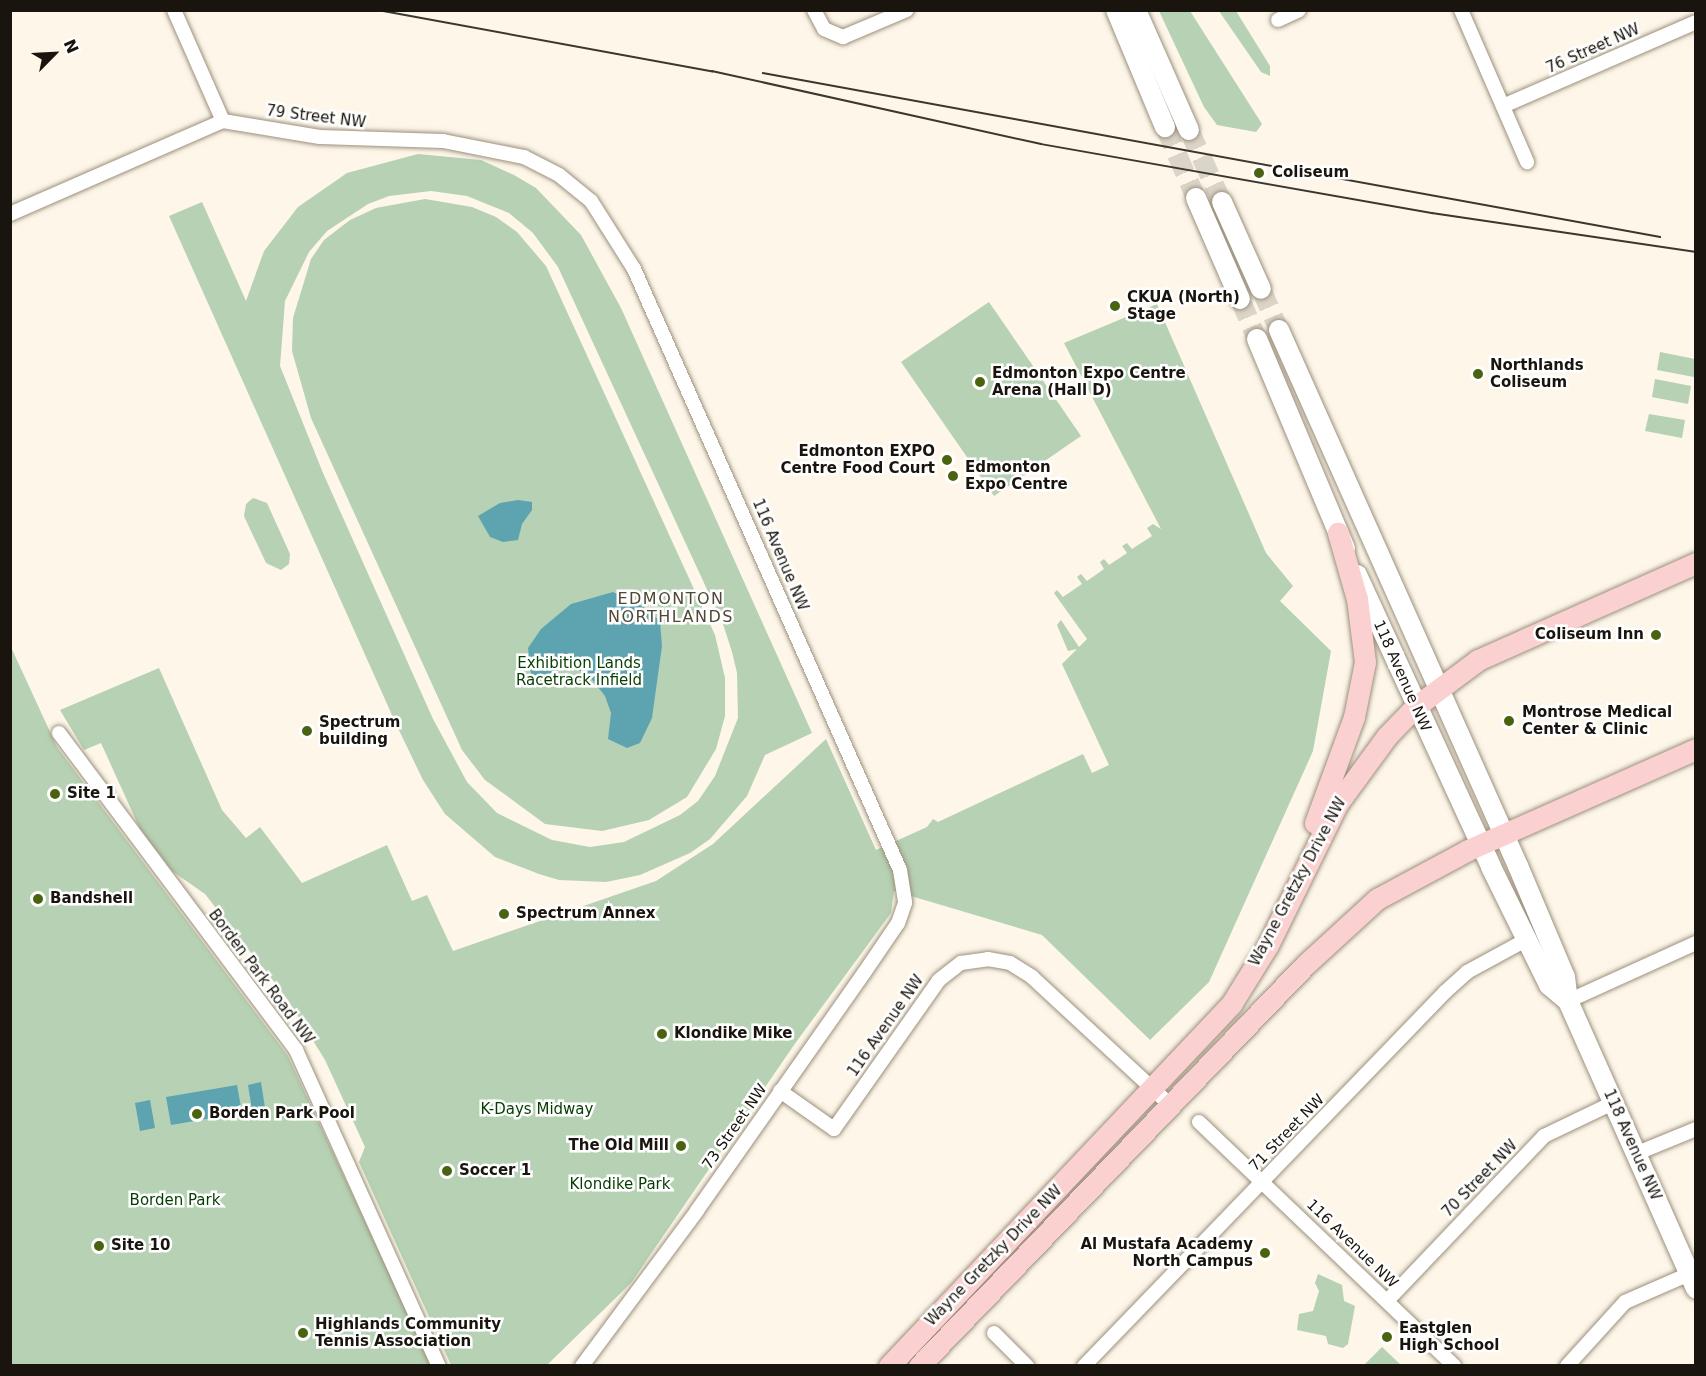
<!DOCTYPE html>
<html>
<head>
<meta charset="utf-8">
<style>
	body { margin:0 }
	#map { position:relative; width:1706px; height:1376px; overflow:hidden; background:#fdf6e9; font-family:"DejaVu Sans",sans-serif }
	div>[style] { position:absolute }
	.green>* { inset:0; background:#b6d1b3 }
	.water>* { inset:0; background:#5ea4b0 }
	.secondary-tunnel>* { height:20px; margin-top:-10px; transform-origin:0; background:repeating-linear-gradient(90deg,#dbd4c8 0 20px,transparent 0 30px) }
	.roads { filter:drop-shadow(0 0 2px #9b907c) drop-shadow(0 0 2px #9b907c) }
	.street>* { height:14px; margin:-7px; padding:0 7px; transform-origin:7px; border-radius:7px; background:#fff }
	.secondary>* { height:20px; margin:-10px; padding:0 10px; transform-origin:10px; border-radius:10px; background:#fff }
	.primary>* { height:21px; margin:-10.5px; padding:0 10.5px; transform-origin:10.5px; border-radius:10.5px; background:#fad1d0 }
	.tram>* { height:1.5px; margin:-0.75px; padding:0 0.75px; transform-origin:0.75px; border-radius:0.75px; background:#3b372f }
	.dots>* { width:16px; height:16px; translate:-50% -50%; box-sizing:border-box; border:3px solid #fff; border-radius:50% }
	span { translate:-50% -50%; white-space:nowrap; text-align:center; line-height:1.15; -webkit-text-stroke:5px #fff; paint-order:stroke }
	.street-label { font-size:15px; color:#19150e }
	.poi-label { font-size:15px; color:#19150e; font-weight:700 }
	.left { translate:0 -50%; text-align:left }
	.right { translate:-100% -50%; text-align:right }
	.park-label { font-size:15px; color:#053c01 }
	.neighbourhood-label { font-size:16px; color:#504735; letter-spacing:1.5px }
	.frame { position:absolute; inset:0; border:12px solid #19150e; pointer-events:none }
	.north { position:absolute; left:24px; top:24px; width:60px; height:60px; -webkit-text-stroke:4px #fff; paint-order:stroke; rotate:66deg; font-size:16px; font-weight:700; line-height:24px; text-align:center; color:#19150e }
	.north::after { content:''; display:block; margin:auto; width:21px; height:27px; background:#19150e; clip-path:polygon(50% 0,100% 100%,50% 72%,0 100%) }
</style>
</head>
<body>
<div id="map">
	<div class="green">
		<div style="clip-path:polygon(1159px 11px,1190px 11px,1262px 124px,1256px 132px,1217px 125px,1204px 107px)"></div>
		<div style="clip-path:polygon(1219px 11px,1236px 11px,1270px 66px,1270px 76px,1261px 72px)"></div>
		<div style="clip-path:polygon(evenodd,418px 154px,481px 160px,514px 175px,536px 188px,581px 235px,621px 308px,812px 733px,765px 755px,747px 796px,710px 839px,690px 853px,640px 875px,606px 882px,559px 880px,539px 874px,495px 857px,445px 814px,423px 780px,396px 724px,169px 216px,202px 202px,246px 301px,264px 251px,298px 207px,347px 173px,418px 154px,431px 191px,467px 196px,509px 213px,533px 233px,558px 267px,723px 624px,732px 652px,737px 673px,738px 718px,715px 776px,698px 801px,680px 815px,624px 842px,590px 847px,552px 840px,497px 813px,467px 782px,433px 719px,323px 473px,280px 366px,285px 301px,309px 252px,327px 231px,368px 204px,389px 196px,431px 191px)"></div>
		<div style="clip-path:polygon(425px 199px,472px 207px,496px 217px,517px 232px,546px 266px,715px 635px,725px 678px,725px 716px,716px 749px,687px 797px,649px 820px,602px 831px,545px 824px,485px 780px,462px 750px,311px 418px,292px 351px,293px 318px,311px 259px,324px 240px,350px 220px,376px 208px)"></div>
		<div style="clip-path:polygon(989px 302px,1081px 436px,994px 496px,901px 362px)"></div>
		<div style="clip-path:polygon(1157px 304px,1266px 553px,1293px 586px,1280px 601px,1331px 651px,1313px 751px,1209px 982px,1150px 1040px,1042px 935px,894px 891px,891px 913px,794px 1045px,631px 1283px,546px 1366px,451px 1365px,359px 1162px,365px 1147px,325px 1060px,288px 1000px,205px 894px,172px 871px,140px 829px,101px 743px,84px 750px,60px 710px,159px 668px,222px 810px,246px 838px,260px 827px,302px 883px,387px 845px,412px 901px,427px 895px,453px 951px,656px 881px,713px 844px,826px 739px,876px 850px,927px 827px,933px 819px,938px 822px,1083px 754px,1092px 773px,1109px 765px,1062px 664px,1077px 649px,1068px 651px,1057px 625px,1061px 620px,1079px 647px,1087px 639px,1054px 593px,1057px 590px,1063px 597px,1082px 584px,1077px 577px,1081px 574px,1087px 581px,1104px 569px,1100px 562px,1104px 559px,1109px 565px,1127px 553px,1122px 546px,1127px 543px,1132px 549px,1152px 536px,1147px 528px,1153px 524px,1161px 529px,1064px 343px)"></div>
		<div style="clip-path:polygon(1660px 352px,1695px 359px,1694px 377px,1657px 370px)"></div>
		<div style="clip-path:polygon(1655px 379px,1691px 386px,1688px 404px,1652px 397px)"></div>
		<div style="clip-path:polygon(1649px 414px,1685px 420px,1682px 438px,1645px 431px)"></div>
		<div style="clip-path:polygon(253px 498px,267px 503px,290px 554px,289px 564px,281px 570px,266px 563px,244px 516px,246px 504px)"></div>
		<div style="clip-path:polygon(10px 645px,57px 747px,288px 1056px,432px 1365px,11px 1365px)"></div>
		<div style="clip-path:polygon(1318px 1274px,1342px 1285px,1344px 1301px,1355px 1306px,1348px 1344px,1343px 1348px,1328px 1344px,1326px 1336px,1297px 1330px,1299px 1314px,1313px 1311px,1319px 1291px,1315px 1283px)"></div>
		<div style="clip-path:polygon(1382px 1347px,1401px 1365px,1364px 1365px)"></div>
	</div>
	<div class="water">
		<div style="clip-path:polygon(518px 500px,532px 502px,532px 510px,522px 524px,518px 540px,503px 542px,490px 537px,478px 516px,500px 503px)"></div>
		<div style="clip-path:polygon(613px 592px,644px 607px,660px 621px,662px 646px,652px 718px,640px 743px,627px 748px,608px 739px,611px 713px,605px 696px,590px 677px,574px 667px,559px 667px,539px 681px,531px 675px,528px 648px,541px 629px,571px 604px)"></div>
		<div style="clip-path:polygon(261px 1082px,265px 1108px,252px 1110px,248px 1085px)"></div>
		<div style="clip-path:polygon(237px 1085px,242px 1113px,171px 1125px,166px 1097px)"></div>
		<div style="clip-path:polygon(150px 1100px,155px 1128px,140px 1131px,135px 1103px)"></div>
	</div>
	<div class="secondary-tunnel">
		<div style="left:1165px;top:127px;width:77px;rotate:66.4deg"></div>
		<div style="left:1189px;top:130px;width:79px;rotate:65.4deg"></div>
		<div style="left:1261px;top:289px;width:45px;rotate:66.3deg"></div>
		<div style="left:1240px;top:299px;width:43px;rotate:67deg"></div>
	</div>
	<div class="roads">
		<div class="street">
			<div style="left:174px;top:10px;width:121px;rotate:66.2deg"></div>
			<div style="left:814px;top:10px;width:21px;rotate:62deg"></div>
			<div style="left:824px;top:29px;width:21px;rotate:23deg"></div>
			<div style="left:843px;top:37px;width:69px;rotate:-22.9deg"></div>
			<div style="left:1461px;top:10px;width:166px;rotate:66.5deg"></div>
			<div style="left:1278px;top:20px;width:23px;rotate:-25deg"></div>
			<div style="left:1503px;top:106px;width:210px;rotate:-23.5deg"></div>
			<div style="left:10px;top:214px;width:232px;rotate:-23.6deg"></div>
			<div style="left:223px;top:121px;width:98px;rotate:9.4deg"></div>
			<div style="left:320px;top:137px;width:123px;rotate:1.9deg"></div>
			<div style="left:443px;top:141px;width:83px;rotate:11.2deg"></div>
			<div style="left:524px;top:157px;width:39px;rotate:27deg"></div>
			<div style="left:559px;top:175px;width:41px;rotate:39.1deg"></div>
			<div style="left:591px;top:201px;width:80px;rotate:57.7deg"></div>
			<div style="left:634px;top:269px;width:657px;rotate:66.13deg"></div>
			<div style="left:900px;top:870px;width:33px;rotate:81deg"></div>
			<div style="left:905px;top:903px;width:21px;rotate:109deg"></div>
			<div style="left:898px;top:923px;width:60px;rotate:124.2deg"></div>
			<div style="left:864px;top:973px;width:291px;rotate:125.1deg"></div>
			<div style="left:697px;top:1211px;width:193px;rotate:126.6deg"></div>
			<div style="left:59px;top:733px;width:396px;rotate:53.2deg"></div>
			<div style="left:296px;top:1050px;width:347px;rotate:65.7deg"></div>
			<div style="left:1568px;top:1001px;width:141px;rotate:-24.4deg"></div>
			<div style="left:780px;top:1091px;width:66px;rotate:35.1deg"></div>
			<div style="left:834px;top:1129px;width:182px;rotate:-54.8deg"></div>
			<div style="left:939px;top:980px;width:28px;rotate:-38deg"></div>
			<div style="left:961px;top:963px;width:27px;rotate:-8deg"></div>
			<div style="left:988px;top:959px;width:22px;rotate:10deg"></div>
			<div style="left:1010px;top:963px;width:26px;rotate:32deg"></div>
			<div style="left:1032px;top:977px;width:188px;rotate:42.8deg"></div>
			<div style="left:1199px;top:1122px;width:353px;rotate:43.7deg"></div>
			<div style="left:1635px;top:1154px;width:66px;rotate:-22.3deg"></div>
			<div style="left:1387px;top:1301px;width:228px;rotate:-46.4deg"></div>
			<div style="left:1544px;top:1136px;width:76px;rotate:-25.6deg"></div>
			<div style="left:994px;top:1333px;width:47px;rotate:45deg"></div>
			<div style="left:1084px;top:1366px;width:520px;rotate:-46.01deg"></div>
			<div style="left:1445px;top:992px;width:30px;rotate:-42deg"></div>
			<div style="left:1467px;top:972px;width:67px;rotate:-28.5deg"></div>
			<div style="left:1567px;top:1366px;width:86px;rotate:-47.8deg"></div>
			<div style="left:1625px;top:1302px;width:70px;rotate:-23.6deg"></div>
		</div>
		<div class="secondary">
			<div style="left:1116px;top:10px;width:127px;rotate:67.3deg"></div>
			<div style="left:1136px;top:10px;width:131px;rotate:66.2deg"></div>
			<div style="left:1196px;top:198px;width:110px;rotate:66.5deg"></div>
			<div style="left:1222px;top:202px;width:95px;rotate:65.9deg"></div>
			<div style="left:1279px;top:330px;width:587px;rotate:65.97deg"></div>
			<div style="left:1518px;top:866px;width:121px;rotate:67.1deg"></div>
			<div style="left:1565px;top:977px;width:24px;rotate:83deg"></div>
			<div style="left:1568px;top:1001px;width:315px;rotate:66deg"></div>
			<div style="left:1257px;top:339px;width:227px;rotate:67.2deg"></div>
			<div style="left:1357px;top:575px;width:321px;rotate:65.3deg"></div>
			<div style="left:1491px;top:867px;width:131px;rotate:63.8deg"></div>
			<div style="left:1549px;top:985px;width:25px;rotate:40deg"></div>
		</div>
		<div class="primary">
			<div style="left:1315px;top:823px;width:113px;rotate:-69.8deg"></div>
			<div style="left:1354px;top:717px;width:56px;rotate:-78.7deg"></div>
			<div style="left:1365px;top:662px;width:64px;rotate:-97.2deg"></div>
			<div style="left:1357px;top:599px;width:69px;rotate:-106.1deg"></div>
			<div style="left:889px;top:1366px;width:499px;rotate:-46.6deg"></div>
			<div style="left:1232px;top:1003px;width:68px;rotate:-58.2deg"></div>
			<div style="left:1268px;top:945px;width:158px;rotate:-63.8deg"></div>
			<div style="left:1338px;top:803px;width:83px;rotate:-53.8deg"></div>
			<div style="left:1387px;top:736px;width:40px;rotate:-46deg"></div>
			<div style="left:1415px;top:707px;width:79px;rotate:-36.7deg"></div>
			<div style="left:1478px;top:660px;width:239px;rotate:-24deg"></div>
			<div style="left:919px;top:1366px;width:557px;rotate:-46.09deg"></div>
			<div style="left:1305px;top:965px;width:98px;rotate:-42.5deg"></div>
			<div style="left:1377px;top:899px;width:103px;rotate:-28.3deg"></div>
			<div style="left:1468px;top:850px;width:249px;rotate:-23.9deg"></div>
		</div>
	</div>
	<div class="tram">
		<div style="left:378px;top:10px;width:340px;rotate:10.4deg"></div>
		<div style="left:712px;top:71px;width:337px;rotate:12.5deg"></div>
		<div style="left:1041px;top:144px;width:397px;rotate:10deg"></div>
		<div style="left:1432px;top:213px;width:267px;rotate:8.4deg"></div>
		<div style="left:763px;top:73px;width:912px;rotate:10.36deg"></div>
	</div>
	<div class="dots">
		<div style="left:1259px;top:173px;background:#4a6311"></div>
		<div style="left:1115px;top:306px;background:#4a6311"></div>
		<div style="left:1478px;top:374px;background:#4a6311"></div>
		<div style="left:980px;top:382px;background:#4a6311"></div>
		<div style="left:947px;top:460px;background:#4a6311"></div>
		<div style="left:953px;top:476px;background:#4a6311"></div>
		<div style="left:1656px;top:635px;background:#4a6311"></div>
		<div style="left:1509px;top:721px;background:#4a6311"></div>
		<div style="left:307px;top:731px;background:#4a6311"></div>
		<div style="left:55px;top:794px;background:#4a6311"></div>
		<div style="left:38px;top:899px;background:#4a6311"></div>
		<div style="left:504px;top:914px;background:#4a6311"></div>
		<div style="left:662px;top:1034px;background:#4a6311"></div>
		<div style="left:197px;top:1114px;background:#4a6311"></div>
		<div style="left:681px;top:1146px;background:#4a6311"></div>
		<div style="left:447px;top:1171px;background:#4a6311"></div>
		<div style="left:99px;top:1246px;background:#4a6311"></div>
		<div style="left:1265px;top:1253px;background:#4a6311"></div>
		<div style="left:303px;top:1333px;background:#4a6311"></div>
		<div style="left:1387px;top:1337px;background:#4a6311"></div>
	</div>
	<div class="street-label">
		<span style="left:1593px;top:49px;rotate:-24deg">76 Street NW</span>
		<span style="left:316px;top:117px;rotate:7deg">79 Street NW</span>
		<span style="left:780px;top:555px;rotate:67deg">116 Avenue NW</span>
		<span style="left:1402px;top:676px;rotate:66deg">118 Avenue NW</span>
		<span style="left:1298px;top:882px;rotate:-62deg">Wayne Gretzky Drive NW</span>
		<span style="left:261px;top:977px;rotate:53deg">Borden Park Road NW</span>
		<span style="left:886px;top:1026px;rotate:-55deg">116 Avenue NW</span>
		<span style="left:735px;top:1127px;rotate:-55deg">73 Street NW</span>
		<span style="left:1287px;top:1133px;rotate:-46deg">71 Street NW</span>
		<span style="left:1632px;top:1145px;rotate:66deg">118 Avenue NW</span>
		<span style="left:1480px;top:1179px;rotate:-46deg">70 Street NW</span>
		<span style="left:1352px;top:1244px;rotate:44deg">116 Avenue NW</span>
		<span style="left:994px;top:1256px;rotate:-46deg">Wayne Gretzky Drive NW</span>
	</div>
	<div class="poi-label">
		<span class="left" style="left:1272px;top:173px">Coliseum</span>
		<span class="left" style="left:1127px;top:306px">CKUA (North)<br>Stage</span>
		<span class="left" style="left:1490px;top:374px">Northlands<br>Coliseum</span>
		<span class="left" style="left:992px;top:382px">Edmonton Expo Centre<br>Arena (Hall D)</span>
		<span class="right" style="left:935px;top:460px">Edmonton EXPO<br>Centre Food Court</span>
		<span class="left" style="left:965px;top:476px">Edmonton<br>Expo Centre</span>
		<span class="right" style="left:1644px;top:635px">Coliseum Inn</span>
		<span class="left" style="left:1522px;top:721px">Montrose Medical<br>Center &amp; Clinic</span>
		<span class="left" style="left:319px;top:731px">Spectrum<br>building</span>
		<span class="left" style="left:67px;top:794px">Site 1</span>
		<span class="left" style="left:50px;top:899px">Bandshell</span>
		<span class="left" style="left:516px;top:914px">Spectrum Annex</span>
		<span class="left" style="left:674px;top:1034px">Klondike Mike</span>
		<span class="left" style="left:209px;top:1114px">Borden Park Pool</span>
		<span class="right" style="left:669px;top:1146px">The Old Mill</span>
		<span class="left" style="left:459px;top:1171px">Soccer 1</span>
		<span class="right" style="left:1253px;top:1253px">Al Mustafa Academy<br>North Campus</span>
		<span class="left" style="left:111px;top:1246px">Site 10</span>
		<span class="left" style="left:315px;top:1333px">Highlands Community<br>Tennis Association</span>
		<span class="left" style="left:1399px;top:1337px">Eastglen<br>High School</span>
	</div>
	<div class="park-label">
		<span style="left:579px;top:672px">Exhibition Lands<br>Racetrack Infield</span>
		<span style="left:537px;top:1110px">K-Days Midway</span>
		<span style="left:620px;top:1185px">Klondike Park</span>
		<span style="left:175px;top:1201px">Borden Park</span>
	</div>
	<div class="neighbourhood-label">
		<span style="left:671px;top:608px">EDMONTON<br>NORTHLANDS</span>
	</div>
	<div class="frame"></div>
	<div class="north">N</div>
</div>
</body>
</html>
